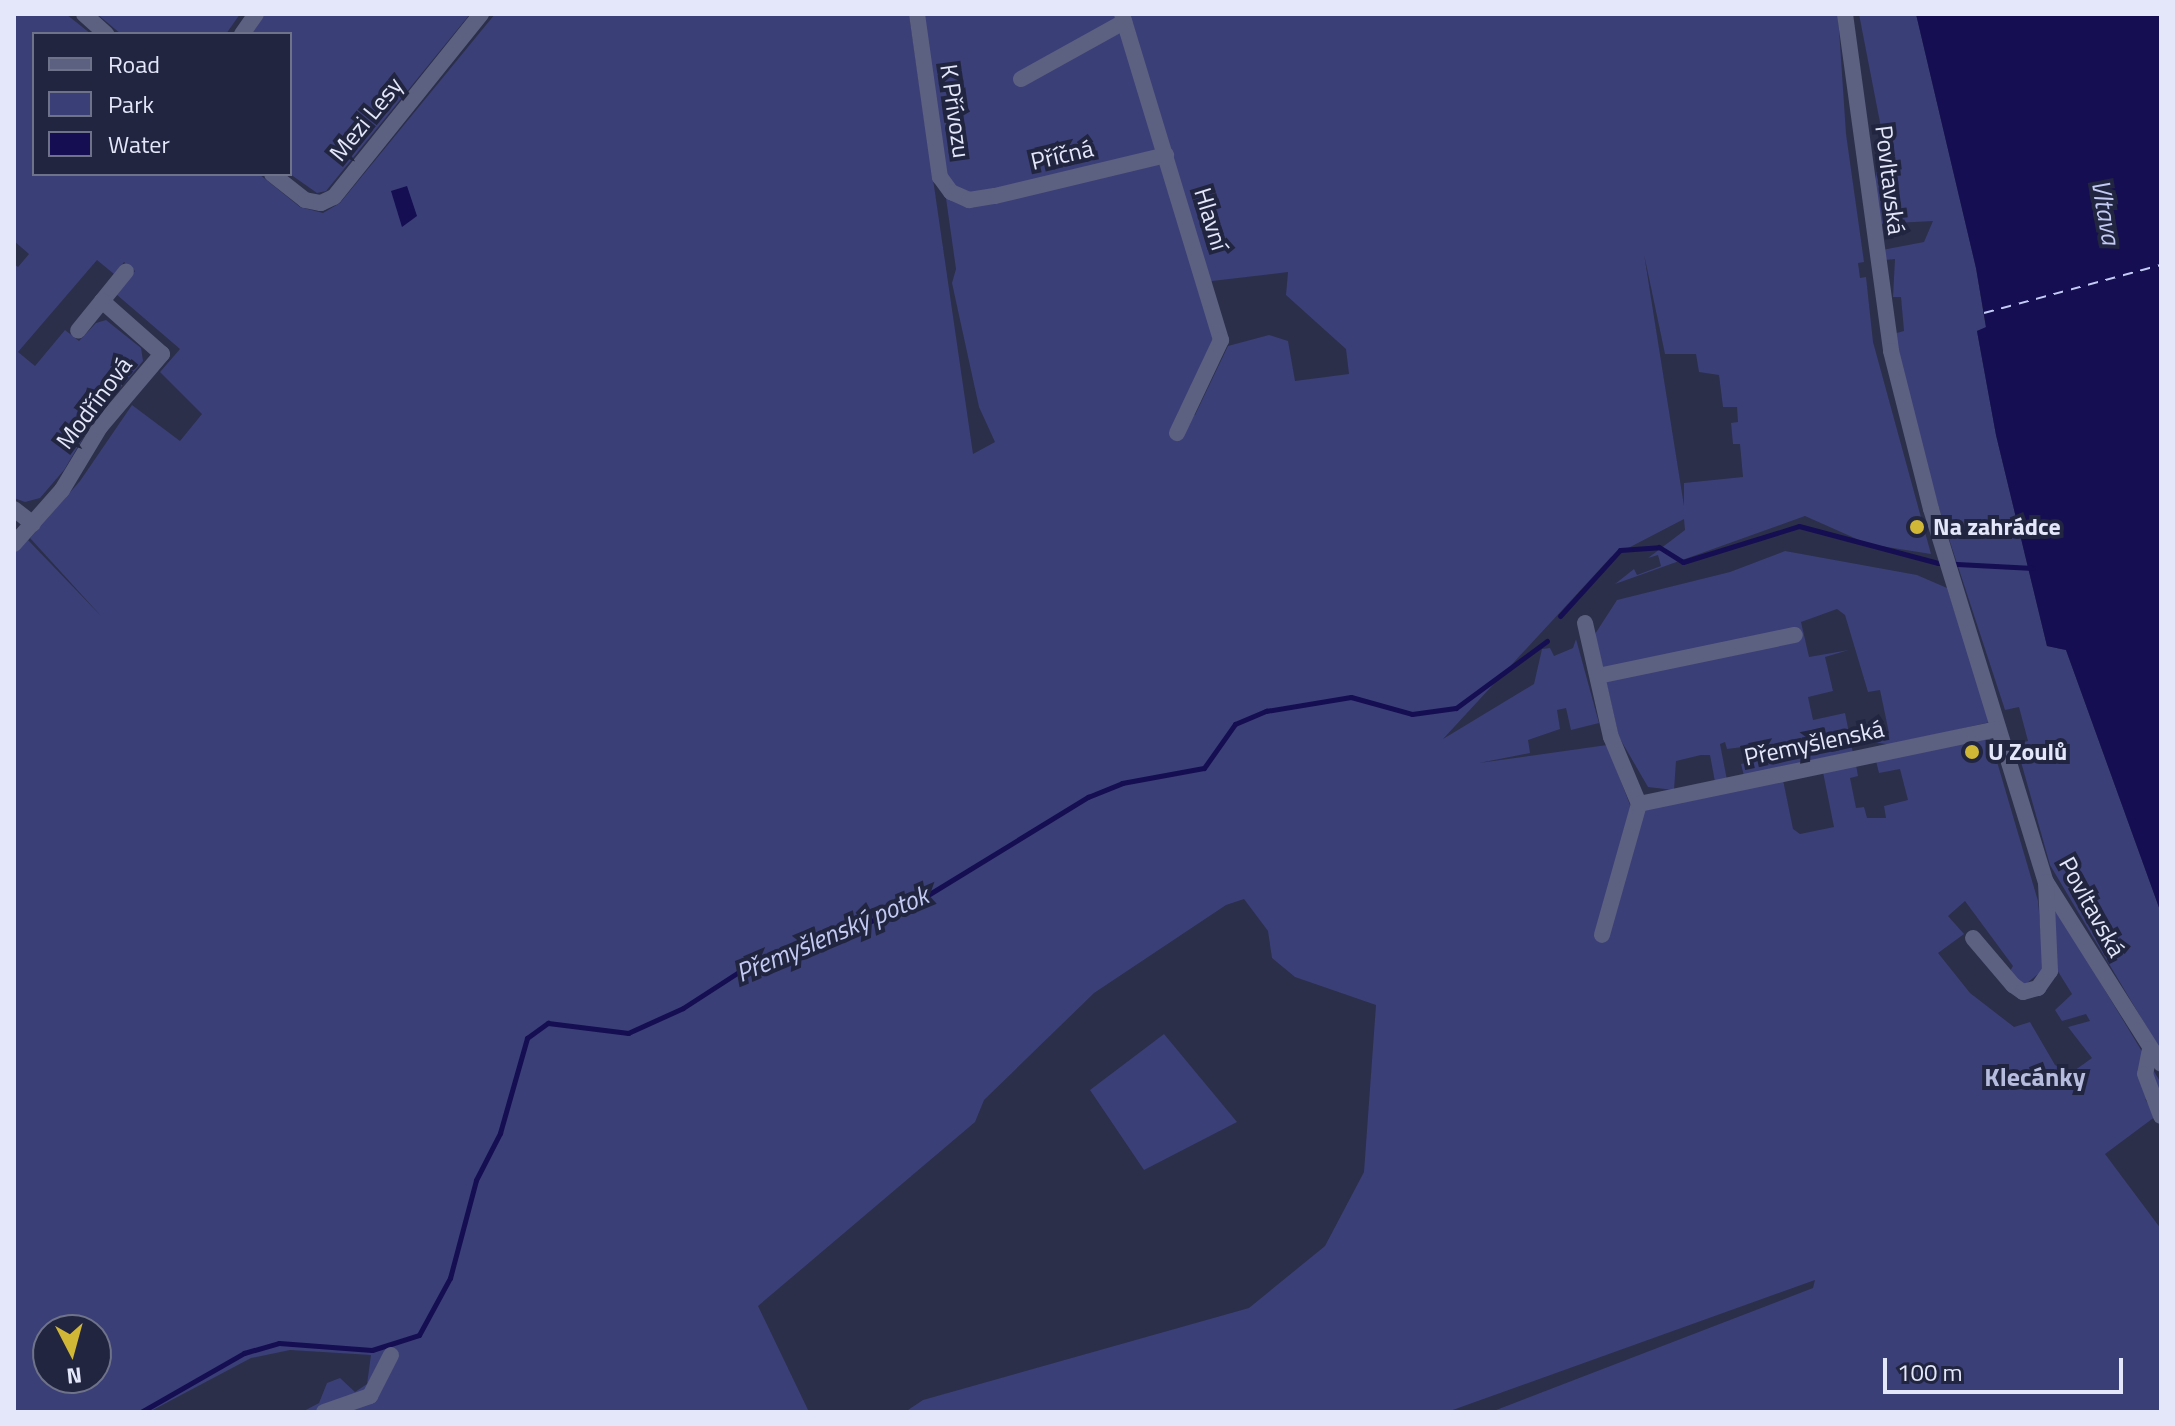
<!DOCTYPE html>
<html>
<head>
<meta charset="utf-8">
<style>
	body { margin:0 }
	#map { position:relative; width:2175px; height:1426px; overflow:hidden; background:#2b2f4a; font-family:"Titillium Web",sans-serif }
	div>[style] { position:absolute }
	.green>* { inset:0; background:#3a3f77 }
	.water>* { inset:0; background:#150e52 }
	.stream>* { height:5px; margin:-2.5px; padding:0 2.5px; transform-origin:2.5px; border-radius:2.5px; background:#150e52 }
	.ferry>* { height:2px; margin-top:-1px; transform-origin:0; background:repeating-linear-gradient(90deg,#c3cbf4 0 10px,transparent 0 18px) }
	.minor>* { height:16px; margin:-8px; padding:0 8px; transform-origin:8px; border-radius:8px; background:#5c6181 }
	.dots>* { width:22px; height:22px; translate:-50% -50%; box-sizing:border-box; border:4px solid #22253f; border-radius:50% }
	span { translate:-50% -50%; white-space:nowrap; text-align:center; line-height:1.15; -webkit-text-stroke:8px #22253f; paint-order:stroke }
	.street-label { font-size:24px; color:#e3e7f9 }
	.poi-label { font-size:24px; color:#e3e7f9; font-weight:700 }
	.left { translate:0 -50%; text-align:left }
	.water-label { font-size:26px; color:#c3cbf4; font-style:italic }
	.neighbourhood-label { font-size:26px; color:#b6bcde; font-weight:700 }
	.frame { position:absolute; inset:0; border:16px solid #e3e7f9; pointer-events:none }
	.legend { position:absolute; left:32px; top:32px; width:260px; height:144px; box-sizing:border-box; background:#22253f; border:2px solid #6f7389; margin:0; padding:10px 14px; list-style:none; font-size:24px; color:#e3e7f9 }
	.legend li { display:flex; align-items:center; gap:16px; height:40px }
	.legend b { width:40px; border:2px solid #6f7389 }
	.north { position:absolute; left:32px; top:1314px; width:80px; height:80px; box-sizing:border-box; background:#22253f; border:2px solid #6f7389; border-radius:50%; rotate:174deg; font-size:22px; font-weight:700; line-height:32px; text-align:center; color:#e3e7f9 }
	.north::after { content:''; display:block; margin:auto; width:28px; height:36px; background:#d1b736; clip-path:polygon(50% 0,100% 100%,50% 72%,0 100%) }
	.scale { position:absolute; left:1883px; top:1358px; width:240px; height:36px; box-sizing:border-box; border:4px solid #e3e7f9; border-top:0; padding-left:10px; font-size:24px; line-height:28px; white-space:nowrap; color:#e3e7f9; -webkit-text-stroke:6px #22253f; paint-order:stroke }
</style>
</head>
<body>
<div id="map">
	<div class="green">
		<div style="clip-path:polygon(evenodd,14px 14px,66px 14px,91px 34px,34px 34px,34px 174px,259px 174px,300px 207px,323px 213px,340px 203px,495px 14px,909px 14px,973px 454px,995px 442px,979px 407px,952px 283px,956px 269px,920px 14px,1838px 14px,1846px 134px,1864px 262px,1858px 263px,1860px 278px,1866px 277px,1873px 342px,1931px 554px,1868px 544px,1805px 516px,1615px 584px,1634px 569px,1637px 575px,1661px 566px,1658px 555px,1648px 558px,1685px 530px,1684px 519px,1611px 557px,1443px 739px,1534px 684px,1542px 649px,1550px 648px,1554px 656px,1573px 648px,1576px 639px,1599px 723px,1571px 730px,1566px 708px,1557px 710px,1560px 729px,1528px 740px,1530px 753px,1479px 763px,1607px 745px,1632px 810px,1783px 780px,1793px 829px,1800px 834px,1834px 827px,1823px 772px,1856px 765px,1858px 776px,1850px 778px,1856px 808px,1864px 807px,1867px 818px,1886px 818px,1884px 806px,1908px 800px,1900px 769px,1879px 773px,1876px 761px,1990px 738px,2038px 901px,2044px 969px,2026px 984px,2008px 974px,2013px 966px,1965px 901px,1948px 916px,1964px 934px,1938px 953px,1970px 993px,2014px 1027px,2030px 1022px,2055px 1065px,2071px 1073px,2092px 1058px,2068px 1027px,2090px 1021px,2086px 1014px,2062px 1021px,2055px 1010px,2072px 994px,2054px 965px,2053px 904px,2161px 1083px,2159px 1107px,2145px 1099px,2156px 1116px,2105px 1154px,2161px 1229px,2161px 1412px,1491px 1412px,1813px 1288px,1815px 1280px,1447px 1412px,905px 1412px,923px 1400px,1249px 1308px,1325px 1246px,1364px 1172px,1376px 1005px,1295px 977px,1272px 958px,1268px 931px,1244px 899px,1226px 905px,1094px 993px,984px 1100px,975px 1122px,758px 1306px,809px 1412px,302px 1412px,319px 1403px,327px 1383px,340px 1378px,355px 1392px,367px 1384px,371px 1355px,290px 1350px,251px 1358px,149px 1412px,14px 1412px,14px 553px,28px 540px,102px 617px,30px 538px,80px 481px,132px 405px,180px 441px,202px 414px,160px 372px,180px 349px,116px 294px,135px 271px,124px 262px,114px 274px,97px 260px,18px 352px,35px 366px,65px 330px,79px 341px,96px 323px,106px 320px,141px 348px,143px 361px,95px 418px,64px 470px,40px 498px,25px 502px,14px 498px,14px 264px,18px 267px,29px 254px,14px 241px,14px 14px,1644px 254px,1665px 354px,1696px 354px,1699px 372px,1719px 375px,1723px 407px,1737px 407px,1738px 422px,1731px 423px,1733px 444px,1740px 444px,1743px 477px,1684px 483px,1684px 506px,1644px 254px,14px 14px,1288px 272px,1286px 295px,1346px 349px,1349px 374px,1295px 381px,1288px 341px,1269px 335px,1228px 346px,1195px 415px,1178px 413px,1215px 338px,1202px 289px,1212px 281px,1288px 272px,14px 14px,48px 1330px,96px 1330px,96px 1378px,48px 1378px,48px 1330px)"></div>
		<div style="clip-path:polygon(97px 14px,240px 14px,226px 34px,121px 34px)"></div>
		<div style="clip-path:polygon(264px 14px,470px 14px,326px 191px,317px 193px,290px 174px,290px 34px,250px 34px)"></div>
		<div style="clip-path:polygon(1859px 14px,1916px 14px,1976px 268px,1986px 328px,1977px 331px,1996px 435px,2047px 646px,2066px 650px,2161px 913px,2161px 1051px,2050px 865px,2016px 744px,2028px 741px,2019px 707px,2005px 710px,1915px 435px,1893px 334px,1904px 331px,1901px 297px,1893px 297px,1895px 259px,1884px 260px,1882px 250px,1924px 242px,1933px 221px,1876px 224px,1872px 198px,1883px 138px)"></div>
		<div style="clip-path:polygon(1785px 551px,1917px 575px,1947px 588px,1990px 722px,1891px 745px,1868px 741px,1889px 733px,1880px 690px,1868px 692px,1845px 615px,1837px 609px,1801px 622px,1809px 657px,1849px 650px,1825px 657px,1833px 691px,1808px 697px,1813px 720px,1845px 713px,1853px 753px,1744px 776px,1741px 764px,1762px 759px,1758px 745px,1727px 749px,1725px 742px,1720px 744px,1727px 780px,1715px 782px,1710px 755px,1701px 755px,1676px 761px,1674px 790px,1648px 787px,1619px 737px,1595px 634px,1617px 600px,1730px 572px)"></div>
		<div style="clip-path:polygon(1164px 1034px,1237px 1122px,1144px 1170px,1090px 1090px)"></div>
	</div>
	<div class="water">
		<div style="clip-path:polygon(1916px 14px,2161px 14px,2161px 913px,2066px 650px,2047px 646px,1996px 435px,1977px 331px,1986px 327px,1976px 268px)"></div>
		<div style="clip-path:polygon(407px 186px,417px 216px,402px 227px,391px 191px)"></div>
	</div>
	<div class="stream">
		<div style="left:1560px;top:616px;width:89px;rotate:-47.7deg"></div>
		<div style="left:1620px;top:550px;width:39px;rotate:-4deg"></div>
		<div style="left:1659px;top:547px;width:28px;rotate:32deg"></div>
		<div style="left:1683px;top:562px;width:121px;rotate:-17.2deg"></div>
		<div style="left:1799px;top:526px;width:144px;rotate:14.9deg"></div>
		<div style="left:1938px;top:563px;width:95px;rotate:3deg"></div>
		<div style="left:141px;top:1412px;width:119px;rotate:-29.8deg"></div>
		<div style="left:244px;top:1353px;width:36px;rotate:-16deg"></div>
		<div style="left:279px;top:1343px;width:93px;rotate:4.3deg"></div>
		<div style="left:372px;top:1350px;width:49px;rotate:-17.7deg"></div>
		<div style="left:419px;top:1335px;width:65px;rotate:-61.5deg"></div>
		<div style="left:450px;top:1278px;width:101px;rotate:-75.1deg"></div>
		<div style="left:476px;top:1180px;width:53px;rotate:-62.9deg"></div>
		<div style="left:500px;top:1133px;width:99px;rotate:-74.1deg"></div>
		<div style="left:527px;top:1038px;width:26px;rotate:-36deg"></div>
		<div style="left:548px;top:1023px;width:81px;rotate:7.1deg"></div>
		<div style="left:628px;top:1033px;width:60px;rotate:-24.4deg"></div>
		<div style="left:683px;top:1008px;width:81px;rotate:-32.9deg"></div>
		<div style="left:751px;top:964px;width:164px;rotate:-19.7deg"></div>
		<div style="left:905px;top:909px;width:215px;rotate:-31.5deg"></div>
		<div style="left:1088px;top:797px;width:37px;rotate:-22deg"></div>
		<div style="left:1122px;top:783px;width:83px;rotate:-10.4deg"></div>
		<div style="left:1204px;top:768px;width:54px;rotate:-54.8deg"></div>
		<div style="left:1235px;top:724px;width:34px;rotate:-23deg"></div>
		<div style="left:1266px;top:711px;width:86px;rotate:-9.4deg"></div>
		<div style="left:1351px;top:697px;width:63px;rotate:15.6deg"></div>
		<div style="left:1412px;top:714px;width:44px;rotate:-7.8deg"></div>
		<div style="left:1456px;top:708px;width:113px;rotate:-36.4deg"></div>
	</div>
	<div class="ferry">
		<div style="left:1984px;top:313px;width:183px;rotate:-15.2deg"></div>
	</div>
	<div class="minor">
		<div style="left:84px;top:14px;width:30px;rotate:42deg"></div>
		<div style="left:917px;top:14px;width:165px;rotate:82deg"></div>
		<div style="left:940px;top:177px;width:19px;rotate:54deg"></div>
		<div style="left:951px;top:192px;width:20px;rotate:24deg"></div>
		<div style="left:969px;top:200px;width:26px;rotate:-9deg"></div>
		<div style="left:995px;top:196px;width:176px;rotate:-13.5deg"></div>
		<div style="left:1122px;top:14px;width:341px;rotate:73.1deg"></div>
		<div style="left:1221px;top:340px;width:103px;rotate:115.3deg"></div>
		<div style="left:1845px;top:14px;width:340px;rotate:82.2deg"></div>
		<div style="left:1891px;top:351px;width:163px;rotate:75.8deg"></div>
		<div style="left:1931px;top:509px;width:390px;rotate:72.9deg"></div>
		<div style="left:2046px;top:882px;width:215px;rotate:57.7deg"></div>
		<div style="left:242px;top:34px;width:24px;rotate:-55deg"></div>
		<div style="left:1021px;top:79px;width:118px;rotate:-29deg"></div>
		<div style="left:272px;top:174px;width:42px;rotate:38.2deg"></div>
		<div style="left:305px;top:200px;width:16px;rotate:11deg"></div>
		<div style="left:321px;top:203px;width:14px;rotate:-25deg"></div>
		<div style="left:334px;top:197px;width:235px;rotate:-51.2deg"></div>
		<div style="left:102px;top:301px;width:38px;rotate:-51deg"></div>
		<div style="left:14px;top:509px;width:24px;rotate:38deg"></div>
		<div style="left:14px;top:544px;width:72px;rotate:-48.4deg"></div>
		<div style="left:62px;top:490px;width:74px;rotate:-58.9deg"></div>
		<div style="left:100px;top:427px;width:96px;rotate:-49.7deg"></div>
		<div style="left:162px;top:354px;width:80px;rotate:-138.5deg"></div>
		<div style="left:102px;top:301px;width:38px;rotate:129deg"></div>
		<div style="left:1585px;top:623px;width:117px;rotate:77.2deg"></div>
		<div style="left:1611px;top:737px;width:73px;rotate:67.3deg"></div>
		<div style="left:1639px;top:804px;width:136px;rotate:105.8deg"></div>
		<div style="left:1598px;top:676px;width:201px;rotate:-11.8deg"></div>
		<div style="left:1639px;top:804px;width:367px;rotate:-11.8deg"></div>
		<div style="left:1973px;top:938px;width:62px;rotate:49.6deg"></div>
		<div style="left:2013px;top:985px;width:12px;rotate:35deg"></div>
		<div style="left:2023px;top:992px;width:16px;rotate:-15deg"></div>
		<div style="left:2038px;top:988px;width:21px;rotate:-55deg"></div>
		<div style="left:2050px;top:971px;width:89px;rotate:-92.6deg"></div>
		<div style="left:2150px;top:1049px;width:25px;rotate:101deg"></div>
		<div style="left:2145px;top:1074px;width:45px;rotate:69.1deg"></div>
		<div style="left:324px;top:1412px;width:49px;rotate:-19.2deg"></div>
		<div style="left:370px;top:1396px;width:46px;rotate:-62.9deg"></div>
	</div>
	<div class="dots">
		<div style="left:1917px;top:527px;background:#d1b736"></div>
		<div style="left:1972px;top:752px;background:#d1b736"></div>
	</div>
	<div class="street-label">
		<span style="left:955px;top:111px;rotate:82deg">K Přívozu</span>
		<span style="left:366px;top:119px;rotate:-51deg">Mezi Lesy</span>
		<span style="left:1062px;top:155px;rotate:-13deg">Příčná</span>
		<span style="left:1890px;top:180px;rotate:83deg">Povltavská</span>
		<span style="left:1211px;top:219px;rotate:73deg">Hlavní</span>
		<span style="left:94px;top:403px;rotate:-53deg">Modřínová</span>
		<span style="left:1814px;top:743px;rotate:-12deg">Přemyšlenská</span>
		<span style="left:2092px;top:907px;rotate:61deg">Povltavská</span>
	</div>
	<div class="poi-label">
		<span class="left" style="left:1933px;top:527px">Na zahrádce</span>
		<span class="left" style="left:1988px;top:752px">U Zoulů</span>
	</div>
	<div class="water-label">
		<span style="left:2106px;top:212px;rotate:80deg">Vltava</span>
		<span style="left:832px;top:934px;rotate:-23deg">Přemyšlenský potok</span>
	</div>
	<div class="neighbourhood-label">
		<span style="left:2035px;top:1077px">Klecánky</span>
	</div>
	<div class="frame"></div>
	<ul class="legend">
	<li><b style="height:10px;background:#5c6181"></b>Road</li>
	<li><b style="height:22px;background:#3a3f77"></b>Park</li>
	<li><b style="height:22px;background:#150e52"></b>Water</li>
	</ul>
	<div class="north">N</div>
	<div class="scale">100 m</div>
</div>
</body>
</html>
